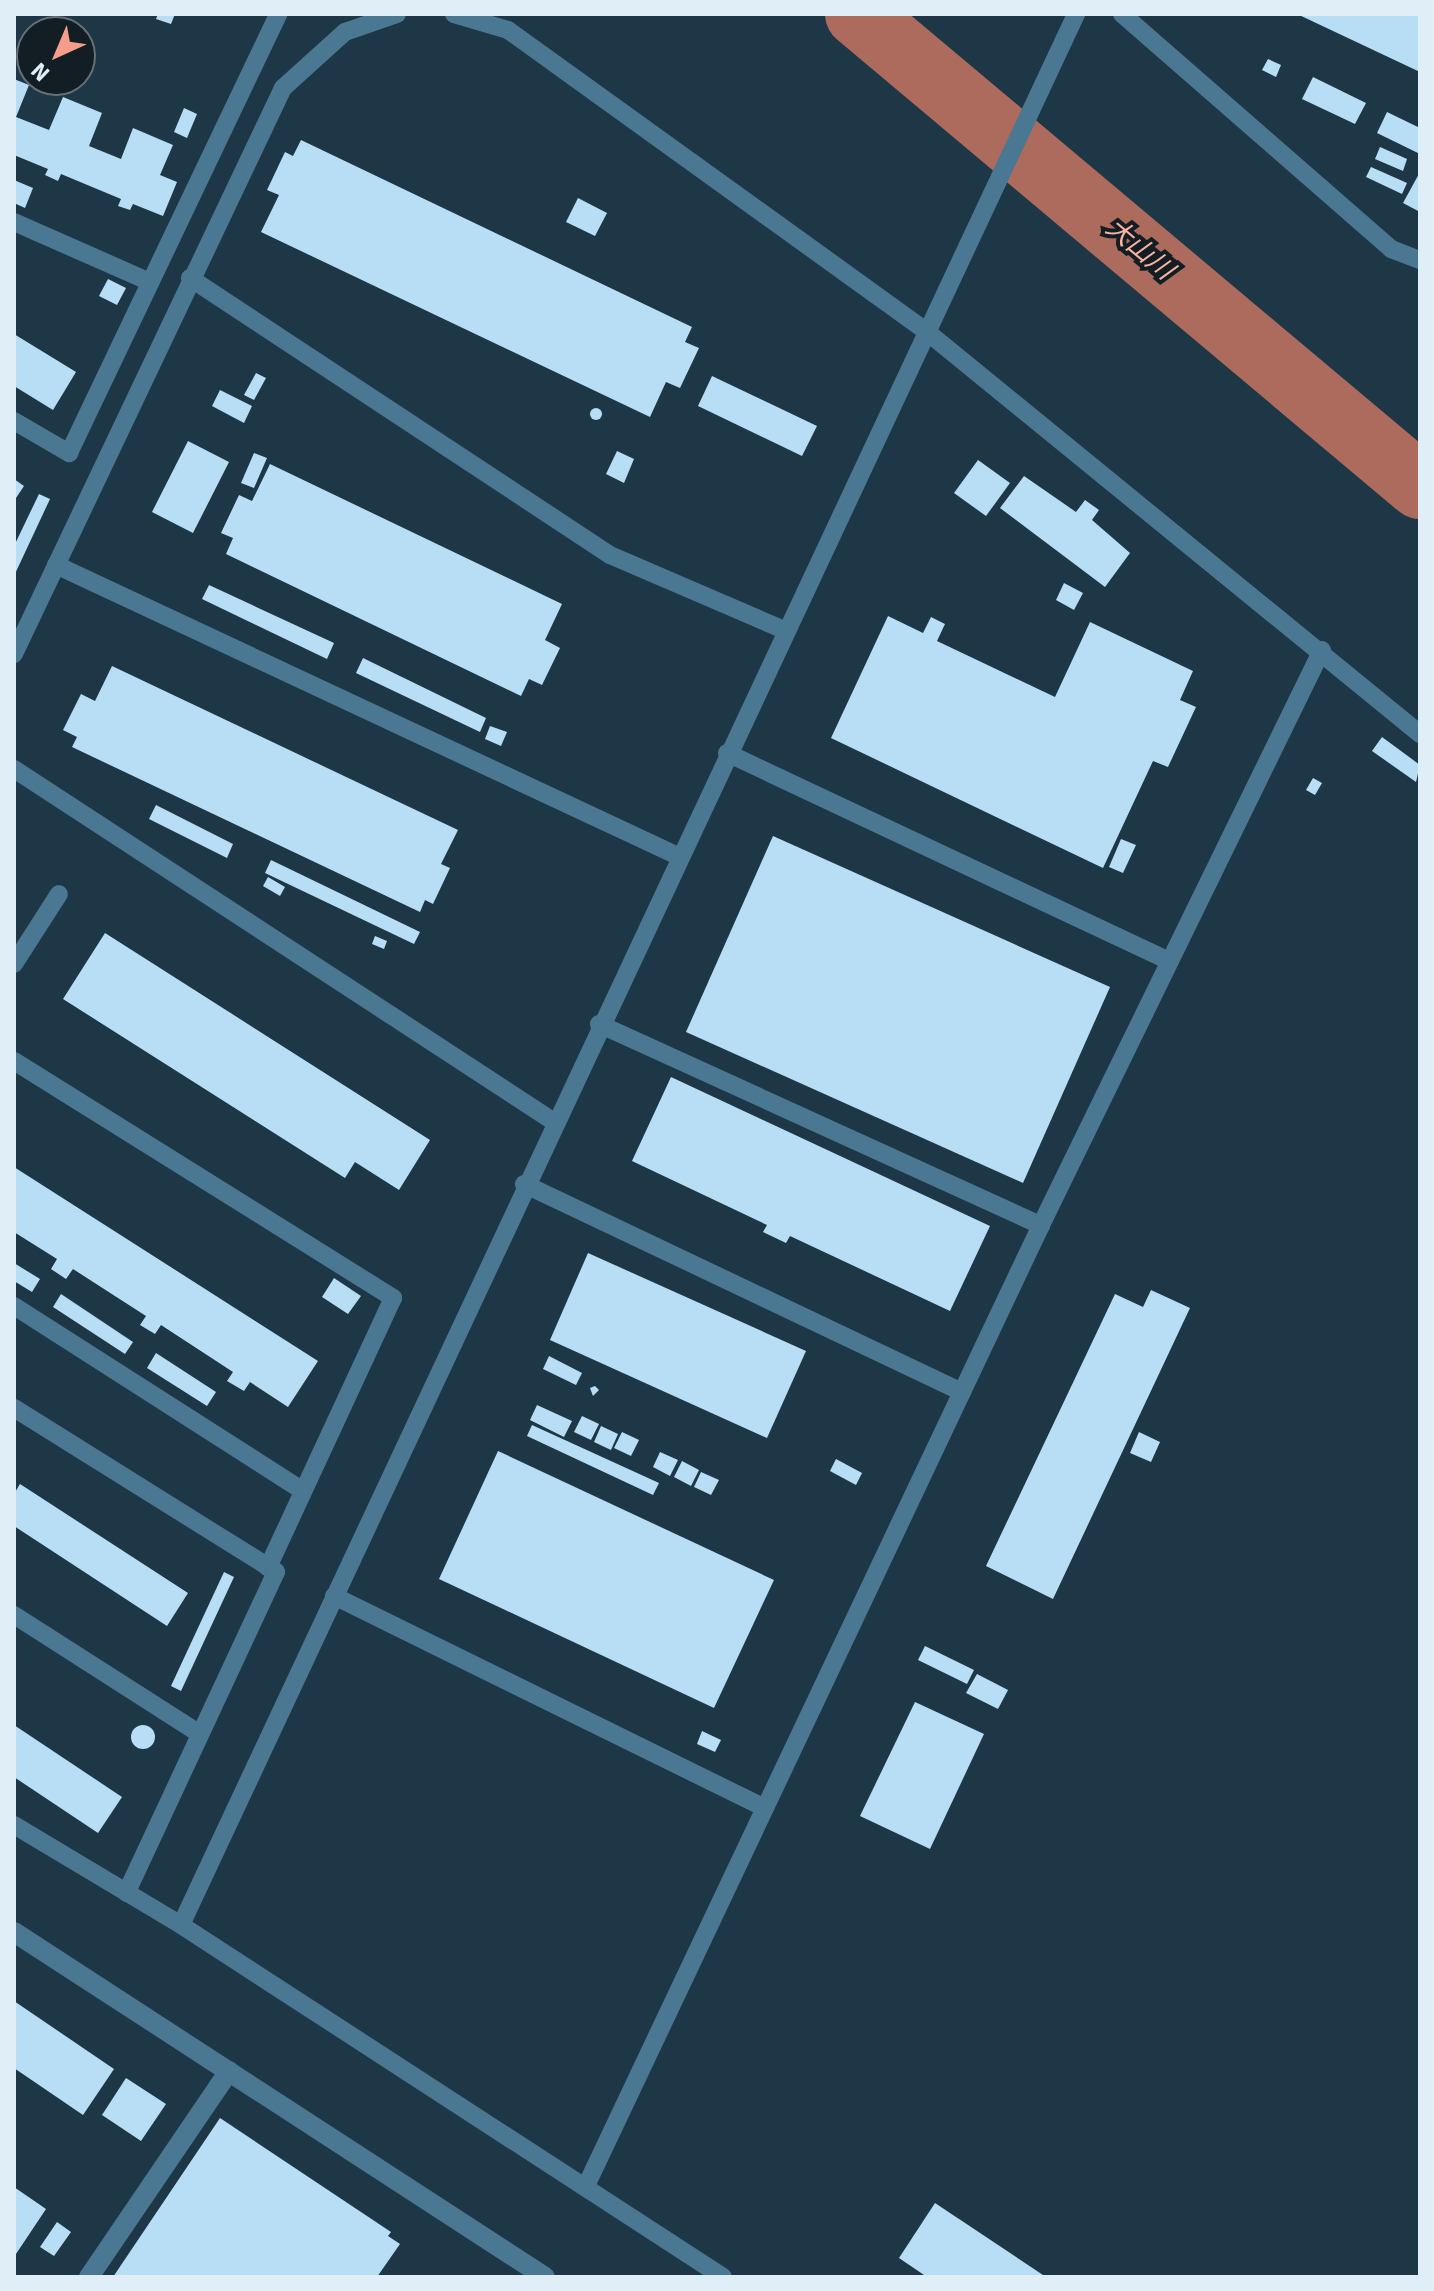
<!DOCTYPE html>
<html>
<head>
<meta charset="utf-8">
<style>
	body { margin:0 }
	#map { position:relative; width:1434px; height:2291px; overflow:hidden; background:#1e3746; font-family:Signika,"Noto Sans JP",sans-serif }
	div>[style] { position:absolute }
	.river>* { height:66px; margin:-33px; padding:0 33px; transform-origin:33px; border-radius:33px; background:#ac6b5d }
	.building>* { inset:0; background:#b8def6 }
	.round { border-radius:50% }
	.service>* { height:18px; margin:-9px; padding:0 9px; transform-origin:9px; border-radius:9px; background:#4a7792 }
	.minor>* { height:20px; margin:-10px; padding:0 10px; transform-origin:10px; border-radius:10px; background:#4a7792 }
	span { translate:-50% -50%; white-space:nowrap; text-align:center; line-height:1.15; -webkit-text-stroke:8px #131d24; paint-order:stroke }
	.water-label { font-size:26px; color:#feb2a1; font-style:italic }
	.frame { position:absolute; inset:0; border:16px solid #dfeef7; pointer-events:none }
	.north { position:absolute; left:16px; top:16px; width:80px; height:80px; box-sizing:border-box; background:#131d24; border:2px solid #657178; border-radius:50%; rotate:224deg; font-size:22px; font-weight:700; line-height:32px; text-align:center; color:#dfeef7 }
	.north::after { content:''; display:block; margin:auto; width:28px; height:36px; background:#f49d8b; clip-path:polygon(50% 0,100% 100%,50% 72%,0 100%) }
</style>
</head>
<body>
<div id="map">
	<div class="river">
		<div style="left:858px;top:14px;width:734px;rotate:40.03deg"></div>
	</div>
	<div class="building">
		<div style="clip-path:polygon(158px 14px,175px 14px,171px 24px,156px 19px)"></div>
		<div style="clip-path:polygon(1297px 14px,1420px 14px,1420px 72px)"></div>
		<div style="clip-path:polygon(1268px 59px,1281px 65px,1276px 77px,1262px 70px)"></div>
		<div style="clip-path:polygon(1313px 77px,1366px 103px,1355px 124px,1302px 99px)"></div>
		<div style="clip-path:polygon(14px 79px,29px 85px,16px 117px,49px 130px,63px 97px,102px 113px,89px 146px,121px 159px,133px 128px,173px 145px,160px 175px,177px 182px,163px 216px,133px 204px,130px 210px,118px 206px,121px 199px,61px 174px,58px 181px,45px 175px,48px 169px,14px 155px)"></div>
		<div style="clip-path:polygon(184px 108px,197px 114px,187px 138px,174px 132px)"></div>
		<div style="clip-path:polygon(1387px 112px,1420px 128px,1420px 154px,1377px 133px)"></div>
		<div style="clip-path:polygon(301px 140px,692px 327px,685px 342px,699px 348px,680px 388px,666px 382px,650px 417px,261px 232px,279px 195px,267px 190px,285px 152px,293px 156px)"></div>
		<div style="clip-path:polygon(1380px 147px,1407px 159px,1403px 171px,1375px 159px)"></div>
		<div style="clip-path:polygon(1371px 167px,1407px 183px,1402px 194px,1366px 177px)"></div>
		<div style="clip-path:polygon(1420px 172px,1420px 212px,1403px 203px)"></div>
		<div style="clip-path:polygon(14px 180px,33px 188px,25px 208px,14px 203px)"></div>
		<div style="clip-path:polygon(578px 198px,607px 213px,595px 236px,566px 222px)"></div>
		<div style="clip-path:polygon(108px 279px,126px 288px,117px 305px,99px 296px)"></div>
		<div style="clip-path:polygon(14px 334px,76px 372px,53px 410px,14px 386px)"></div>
		<div style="clip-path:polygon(256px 373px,266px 378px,254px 400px,244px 395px)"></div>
		<div style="clip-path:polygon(712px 376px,817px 426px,802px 456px,698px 406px)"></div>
		<div style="clip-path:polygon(220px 390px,252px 406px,244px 423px,212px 406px)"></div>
		<div class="round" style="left:590px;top:408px;width:12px;height:12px"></div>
		<div style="clip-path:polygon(188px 441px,229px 462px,193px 533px,152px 512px)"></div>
		<div style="clip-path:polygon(617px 451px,634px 459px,624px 483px,606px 474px)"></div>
		<div style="clip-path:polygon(254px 453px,267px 458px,254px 488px,241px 483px)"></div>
		<div style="clip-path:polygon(978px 460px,1010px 483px,986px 516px,954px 493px)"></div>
		<div style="clip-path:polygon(270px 464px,562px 604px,545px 640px,560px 648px,542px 685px,529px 679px,521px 696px,226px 554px,233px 538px,221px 533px,239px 495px,252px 501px)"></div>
		<div style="clip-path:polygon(1024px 476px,1076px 512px,1085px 500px,1099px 510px,1092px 520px,1130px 553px,1105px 587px,1000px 508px)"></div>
		<div style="clip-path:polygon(14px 479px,24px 486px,14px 501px)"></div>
		<div style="clip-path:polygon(39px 494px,50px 499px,14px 576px,14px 546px)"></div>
		<div style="clip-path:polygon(1064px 583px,1083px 593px,1074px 610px,1056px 600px)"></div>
		<div style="clip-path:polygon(209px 585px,334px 643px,327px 659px,202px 599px)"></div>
		<div style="clip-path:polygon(888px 616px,923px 633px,931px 617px,945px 624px,937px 641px,1055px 697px,1090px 622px,1193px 671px,1180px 700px,1196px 707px,1168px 767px,1153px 761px,1103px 868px,831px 738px)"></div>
		<div style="clip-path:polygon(363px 658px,486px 718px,480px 732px,356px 673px)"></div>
		<div style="clip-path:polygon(112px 666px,458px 830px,441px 864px,450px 868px,433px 904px,425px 900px,420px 912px,72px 747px,77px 737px,63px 730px,81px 694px,95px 701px)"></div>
		<div style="clip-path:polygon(490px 726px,507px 732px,501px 746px,485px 739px)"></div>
		<div style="clip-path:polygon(1382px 737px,1420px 765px,1416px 782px,1372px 751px)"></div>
		<div style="clip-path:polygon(1313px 778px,1322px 783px,1315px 795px,1306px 790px)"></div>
		<div style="clip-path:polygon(156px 805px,233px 844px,227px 858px,149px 819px)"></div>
		<div style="clip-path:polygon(773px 836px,1110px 987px,1023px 1183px,686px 1032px)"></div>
		<div style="clip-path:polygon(1121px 839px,1136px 845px,1123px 873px,1109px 867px)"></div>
		<div style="clip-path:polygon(271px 860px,420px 932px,414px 944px,265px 873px)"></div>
		<div style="clip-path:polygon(268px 877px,285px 887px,280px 896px,263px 886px)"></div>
		<div style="clip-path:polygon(105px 933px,430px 1140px,399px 1190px,355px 1162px,345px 1178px,63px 999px)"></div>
		<div style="clip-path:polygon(375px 936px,387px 941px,384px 949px,372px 944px)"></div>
		<div style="clip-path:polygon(671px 1077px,990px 1226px,950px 1311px,790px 1236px,786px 1243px,763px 1232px,767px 1225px,632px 1161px)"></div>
		<div style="clip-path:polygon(14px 1167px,318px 1361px,288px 1407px,250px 1382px,244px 1391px,227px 1381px,233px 1372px,161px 1325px,155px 1334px,140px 1325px,146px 1316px,73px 1269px,66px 1279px,51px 1269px,57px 1259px,14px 1232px)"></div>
		<div style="clip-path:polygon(588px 1253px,806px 1351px,767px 1438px,550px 1340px)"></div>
		<div style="clip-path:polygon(14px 1263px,40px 1279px,32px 1292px,14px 1281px)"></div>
		<div style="clip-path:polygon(334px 1278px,361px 1296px,348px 1314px,322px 1297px)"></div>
		<div style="clip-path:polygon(1151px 1290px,1190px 1308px,1053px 1599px,986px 1566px,1115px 1294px,1143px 1307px)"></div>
		<div style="clip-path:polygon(61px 1294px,133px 1342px,125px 1354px,53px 1307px)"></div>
		<div style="clip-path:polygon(156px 1353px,216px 1392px,207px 1406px,147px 1368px)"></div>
		<div style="clip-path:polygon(549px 1356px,582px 1373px,576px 1385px,543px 1369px)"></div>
		<div style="clip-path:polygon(595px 1386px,599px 1390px,593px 1396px,590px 1388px)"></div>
		<div style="clip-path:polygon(537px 1405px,572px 1421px,564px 1437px,530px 1420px)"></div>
		<div style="clip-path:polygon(582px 1416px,599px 1424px,591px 1440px,574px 1432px)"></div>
		<div style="clip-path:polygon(532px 1425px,659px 1483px,653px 1495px,527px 1436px)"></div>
		<div style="clip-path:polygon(601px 1426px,618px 1434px,611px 1450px,594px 1442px)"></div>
		<div style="clip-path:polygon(622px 1432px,639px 1440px,631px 1456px,614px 1448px)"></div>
		<div style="clip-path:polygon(1139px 1432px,1160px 1442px,1151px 1462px,1130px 1453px)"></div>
		<div style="clip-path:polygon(498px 1451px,774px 1580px,714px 1708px,439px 1579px)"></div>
		<div style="clip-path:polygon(660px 1452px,678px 1460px,670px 1476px,653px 1467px)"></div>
		<div style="clip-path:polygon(836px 1459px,862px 1473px,856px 1485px,830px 1471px)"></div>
		<div style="clip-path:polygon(682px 1461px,699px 1470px,691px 1486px,674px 1477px)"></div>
		<div style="clip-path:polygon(701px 1472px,719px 1480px,711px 1495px,694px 1487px)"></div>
		<div style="clip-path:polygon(20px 1484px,188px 1593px,167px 1626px,14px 1526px,14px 1494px)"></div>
		<div style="clip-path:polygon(224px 1572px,234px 1577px,181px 1691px,171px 1686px)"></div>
		<div style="clip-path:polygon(925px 1646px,974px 1670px,967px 1684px,918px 1660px)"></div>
		<div style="clip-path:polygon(977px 1674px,1008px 1690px,998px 1709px,966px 1693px)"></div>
		<div style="clip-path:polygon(915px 1702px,984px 1734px,930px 1849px,860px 1816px)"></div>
		<div class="round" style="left:131px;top:1725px;width:24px;height:24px"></div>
		<div style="clip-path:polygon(14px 1725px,122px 1797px,98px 1833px,14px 1777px)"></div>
		<div style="clip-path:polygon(702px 1731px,721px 1740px,715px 1752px,697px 1744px)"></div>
		<div style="clip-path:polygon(14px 2001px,114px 2069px,83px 2115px,14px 2068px)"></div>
		<div style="clip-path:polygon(126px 2078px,166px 2104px,141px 2141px,102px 2115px)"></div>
		<div style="clip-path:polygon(220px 2118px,391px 2232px,388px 2236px,400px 2244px,377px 2277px,113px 2277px)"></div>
		<div style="clip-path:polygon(14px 2187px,46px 2209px,16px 2254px,14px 2253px)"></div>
		<div style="clip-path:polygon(935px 2203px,1046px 2277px,927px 2277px,899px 2258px)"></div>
		<div style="clip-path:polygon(57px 2222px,71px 2232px,54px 2256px,40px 2247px)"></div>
	</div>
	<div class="service">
		<div style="left:454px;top:14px;width:56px;rotate:16.5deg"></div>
		<div style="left:508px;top:30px;width:515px;rotate:35.76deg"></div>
		<div style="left:926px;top:331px;width:638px;rotate:39.21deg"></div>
		<div style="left:1122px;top:14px;width:357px;rotate:41.1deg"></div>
		<div style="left:1391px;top:249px;width:31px;rotate:21deg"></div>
		<div style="left:14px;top:222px;width:149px;rotate:23.8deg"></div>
		<div style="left:190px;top:278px;width:503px;rotate:33.41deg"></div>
		<div style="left:610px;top:555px;width:189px;rotate:23.3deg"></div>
		<div style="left:14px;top:421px;width:64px;rotate:30.2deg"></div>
		<div style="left:69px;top:453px;width:486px;rotate:-64.5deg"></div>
		<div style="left:56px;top:565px;width:687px;rotate:25.07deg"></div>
		<div style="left:14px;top:654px;width:627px;rotate:-64.58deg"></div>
		<div style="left:283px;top:88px;width:84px;rotate:-42.1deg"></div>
		<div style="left:345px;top:32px;width:55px;rotate:-19.1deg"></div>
		<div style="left:727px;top:753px;width:489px;rotate:25.2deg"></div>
		<div style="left:14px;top:769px;width:644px;rotate:33.15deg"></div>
		<div style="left:14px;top:964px;width:83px;rotate:-57.3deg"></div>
		<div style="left:599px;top:1024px;width:486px;rotate:24.5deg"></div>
		<div style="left:14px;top:1061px;width:447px;rotate:32deg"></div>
		<div style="left:393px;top:1298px;width:297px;rotate:114.9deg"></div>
		<div style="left:524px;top:1184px;width:485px;rotate:25.4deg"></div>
		<div style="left:14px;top:1306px;width:343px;rotate:32.6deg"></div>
		<div style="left:14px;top:1408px;width:309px;rotate:32deg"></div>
		<div style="left:276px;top:1572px;width:354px;rotate:115deg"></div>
		<div style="left:334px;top:1596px;width:480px;rotate:26.2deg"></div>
		<div style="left:14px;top:1615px;width:221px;rotate:32.6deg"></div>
		<div style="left:14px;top:1825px;width:195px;rotate:30.9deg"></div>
		<div style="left:181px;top:1925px;width:646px;rotate:33deg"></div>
		<div style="left:181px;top:1925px;width:2110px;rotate:-64.9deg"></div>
		<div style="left:586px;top:2186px;width:1063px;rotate:-64.66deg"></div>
		<div style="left:1041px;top:1225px;width:640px;rotate:-63.96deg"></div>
	</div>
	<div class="minor">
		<div style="left:14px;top:1932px;width:633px;rotate:33.01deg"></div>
		<div style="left:89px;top:2277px;width:249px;rotate:-55.8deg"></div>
	</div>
	<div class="water-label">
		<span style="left:1139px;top:250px;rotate:40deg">大山川</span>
	</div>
	<div class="frame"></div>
	<div class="north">N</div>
</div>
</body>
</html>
